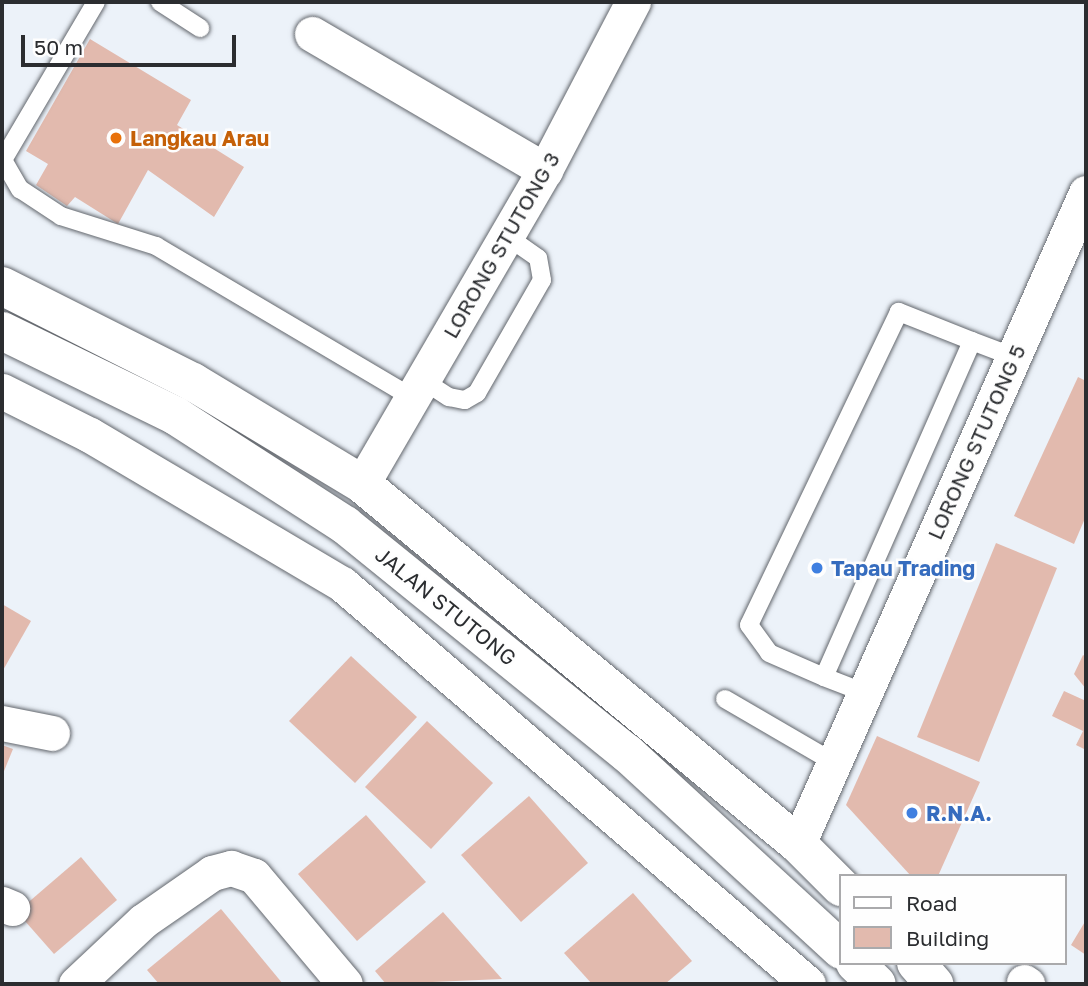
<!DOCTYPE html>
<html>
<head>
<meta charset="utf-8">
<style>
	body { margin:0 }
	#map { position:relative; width:1088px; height:986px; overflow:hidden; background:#ecf2f9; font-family:"Golos Text",sans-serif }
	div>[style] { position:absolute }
	.building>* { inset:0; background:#e2baae }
	.roads { filter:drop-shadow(0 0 2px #63676d) drop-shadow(0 0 2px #63676d) }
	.service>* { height:18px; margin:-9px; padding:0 9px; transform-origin:9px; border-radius:9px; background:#fff }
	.minor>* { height:35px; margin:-17.5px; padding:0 17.5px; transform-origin:17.5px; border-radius:17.5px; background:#fff }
	.primary>* { height:38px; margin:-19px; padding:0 19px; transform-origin:19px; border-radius:19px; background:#fff }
	.dots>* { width:19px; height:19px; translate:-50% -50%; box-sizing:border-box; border:4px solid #fefefe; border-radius:50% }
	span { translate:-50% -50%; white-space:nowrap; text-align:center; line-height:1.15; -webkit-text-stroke:5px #fefefe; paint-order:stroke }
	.food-label { font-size:21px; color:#c56008; font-weight:700 }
	.left { translate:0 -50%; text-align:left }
	.street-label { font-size:21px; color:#2b2d30 }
	.shop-label { font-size:21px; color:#366cbe; font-weight:700 }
	.frame { position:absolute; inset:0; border:4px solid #2b2d30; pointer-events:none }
	.legend { position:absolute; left:839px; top:874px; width:228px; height:91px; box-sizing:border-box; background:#fefefe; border:2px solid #aaaaac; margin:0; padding:9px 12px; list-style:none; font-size:21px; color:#2b2d30 }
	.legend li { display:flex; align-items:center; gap:14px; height:35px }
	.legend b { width:35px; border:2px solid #aaaaac }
	.scale { position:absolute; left:21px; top:35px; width:215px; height:32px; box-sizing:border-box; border:4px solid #2b2d30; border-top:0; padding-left:9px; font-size:21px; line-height:24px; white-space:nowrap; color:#2b2d30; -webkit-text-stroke:5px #fefefe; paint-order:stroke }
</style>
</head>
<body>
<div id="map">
	<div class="building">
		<div style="clip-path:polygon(90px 39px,191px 100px,177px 125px,244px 167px,214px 217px,148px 170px,118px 224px,75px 197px,67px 206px,36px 185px,48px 164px,26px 151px)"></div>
		<div style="clip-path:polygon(1078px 377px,1086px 381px,1086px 516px,1074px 544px,1014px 516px)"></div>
		<div style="clip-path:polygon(996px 543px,1057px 568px,979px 762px,917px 737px)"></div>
		<div style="clip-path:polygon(2px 604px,31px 621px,2px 672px)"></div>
		<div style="clip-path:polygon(1083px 655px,1086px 657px,1086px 689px,1074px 674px)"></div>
		<div style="clip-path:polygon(351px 656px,417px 717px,355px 783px,289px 721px)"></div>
		<div style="clip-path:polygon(1064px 691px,1086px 701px,1086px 750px,1076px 745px,1083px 731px,1052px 716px)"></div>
		<div style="clip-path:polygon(427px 721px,493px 783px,431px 849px,365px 787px)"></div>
		<div style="clip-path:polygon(877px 736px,980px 782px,938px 876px,911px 876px,846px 805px)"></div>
		<div style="clip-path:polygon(2px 745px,13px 749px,2px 776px)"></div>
		<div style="clip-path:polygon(529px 796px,588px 863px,521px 922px,461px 855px)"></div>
		<div style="clip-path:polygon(366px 815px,426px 882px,357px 941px,298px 874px)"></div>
		<div style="clip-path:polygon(81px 857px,117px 900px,54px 954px,17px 912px)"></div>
		<div style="clip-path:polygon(633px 893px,692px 961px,665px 984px,592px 984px,564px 953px)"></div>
		<div style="clip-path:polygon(221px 909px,283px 984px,159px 984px,147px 970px)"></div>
		<div style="clip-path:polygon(443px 912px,502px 979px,386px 984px,375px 971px)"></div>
		<div style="clip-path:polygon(1086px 920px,1086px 955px,1071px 945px)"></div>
	</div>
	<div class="roads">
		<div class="service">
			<div style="left:96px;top:2px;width:183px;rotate:120.5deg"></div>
			<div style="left:3px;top:160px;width:34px;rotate:60deg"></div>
			<div style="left:20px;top:189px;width:49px;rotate:33.4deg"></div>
			<div style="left:61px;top:216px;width:100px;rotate:17.5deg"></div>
			<div style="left:156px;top:246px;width:299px;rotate:30.6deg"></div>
			<div style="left:160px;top:2px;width:48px;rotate:33deg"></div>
			<div style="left:972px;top:341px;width:45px;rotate:20.9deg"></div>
			<div style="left:424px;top:381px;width:30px;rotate:33deg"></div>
			<div style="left:449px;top:397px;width:16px;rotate:11deg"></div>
			<div style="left:465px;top:400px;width:14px;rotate:-30deg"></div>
			<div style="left:477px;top:393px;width:130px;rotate:-60.1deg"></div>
			<div style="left:542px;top:280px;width:22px;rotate:-100deg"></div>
			<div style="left:538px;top:258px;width:39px;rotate:-145deg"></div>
			<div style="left:824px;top:677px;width:367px;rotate:-66.2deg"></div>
			<div style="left:972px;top:341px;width:79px;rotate:-158.3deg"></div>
			<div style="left:899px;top:312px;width:347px;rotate:115.6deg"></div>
			<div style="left:749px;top:625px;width:34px;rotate:54deg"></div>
			<div style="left:769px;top:653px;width:60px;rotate:23.6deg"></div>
			<div style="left:824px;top:677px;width:44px;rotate:21.3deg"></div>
			<div style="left:725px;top:699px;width:127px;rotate:30.2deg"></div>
		</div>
		<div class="minor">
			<div style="left:312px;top:34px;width:270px;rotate:30.3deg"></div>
			<div style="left:2px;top:391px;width:98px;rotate:26.6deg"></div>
			<div style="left:90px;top:435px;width:293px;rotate:30.6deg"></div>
			<div style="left:342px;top:584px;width:614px;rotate:40.64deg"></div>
			<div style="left:362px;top:484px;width:363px;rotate:-59.8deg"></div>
			<div style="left:545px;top:170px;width:190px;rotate:-62.4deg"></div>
			<div style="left:2px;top:723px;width:51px;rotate:11.3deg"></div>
			<div style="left:798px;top:844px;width:712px;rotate:-66.14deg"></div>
			<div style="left:2px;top:904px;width:11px;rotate:22deg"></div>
			<div style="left:1024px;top:982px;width:4px;rotate:34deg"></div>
			<div style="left:76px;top:984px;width:92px;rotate:-43.2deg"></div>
			<div style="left:143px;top:921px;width:84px;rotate:-34.8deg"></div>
			<div style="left:212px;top:873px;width:20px;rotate:-15deg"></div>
			<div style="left:231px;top:868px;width:24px;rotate:19deg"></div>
			<div style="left:254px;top:876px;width:141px;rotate:49.9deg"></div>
		</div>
		<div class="primary">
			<div style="left:2px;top:286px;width:214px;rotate:26.7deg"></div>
			<div style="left:193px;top:382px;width:197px;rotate:31.1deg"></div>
			<div style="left:362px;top:484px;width:565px;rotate:39.55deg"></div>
			<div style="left:798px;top:844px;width:61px;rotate:45deg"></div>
			<div style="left:2px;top:331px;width:194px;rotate:26deg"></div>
			<div style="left:176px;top:416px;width:201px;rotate:32.8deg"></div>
			<div style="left:345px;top:525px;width:363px;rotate:39deg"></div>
			<div style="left:627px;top:753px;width:291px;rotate:42.6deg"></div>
			<div style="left:855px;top:963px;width:30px;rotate:44deg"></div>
			<div style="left:916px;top:963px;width:28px;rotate:49deg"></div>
		</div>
	</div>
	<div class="dots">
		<div style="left:116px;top:138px;background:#e8710a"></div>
		<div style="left:817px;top:568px;background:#3f7fe0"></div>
		<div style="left:912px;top:813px;background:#3f7fe0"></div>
	</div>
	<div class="food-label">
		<span class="left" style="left:130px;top:138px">Langkau Arau</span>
	</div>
	<div class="street-label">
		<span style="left:501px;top:245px;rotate:-60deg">LORONG STUTONG 3</span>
		<span style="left:976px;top:442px;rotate:-66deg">LORONG STUTONG 5</span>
		<span style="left:446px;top:606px;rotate:39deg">JALAN STUTONG</span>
	</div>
	<div class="shop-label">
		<span class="left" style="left:831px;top:568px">Tapau Trading</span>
		<span class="left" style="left:926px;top:813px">R.N.A.</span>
	</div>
	<div class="frame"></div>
	<ul class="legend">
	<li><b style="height:9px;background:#fff"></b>Road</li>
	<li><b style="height:19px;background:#e2baae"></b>Building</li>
	</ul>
	<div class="scale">50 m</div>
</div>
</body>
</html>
